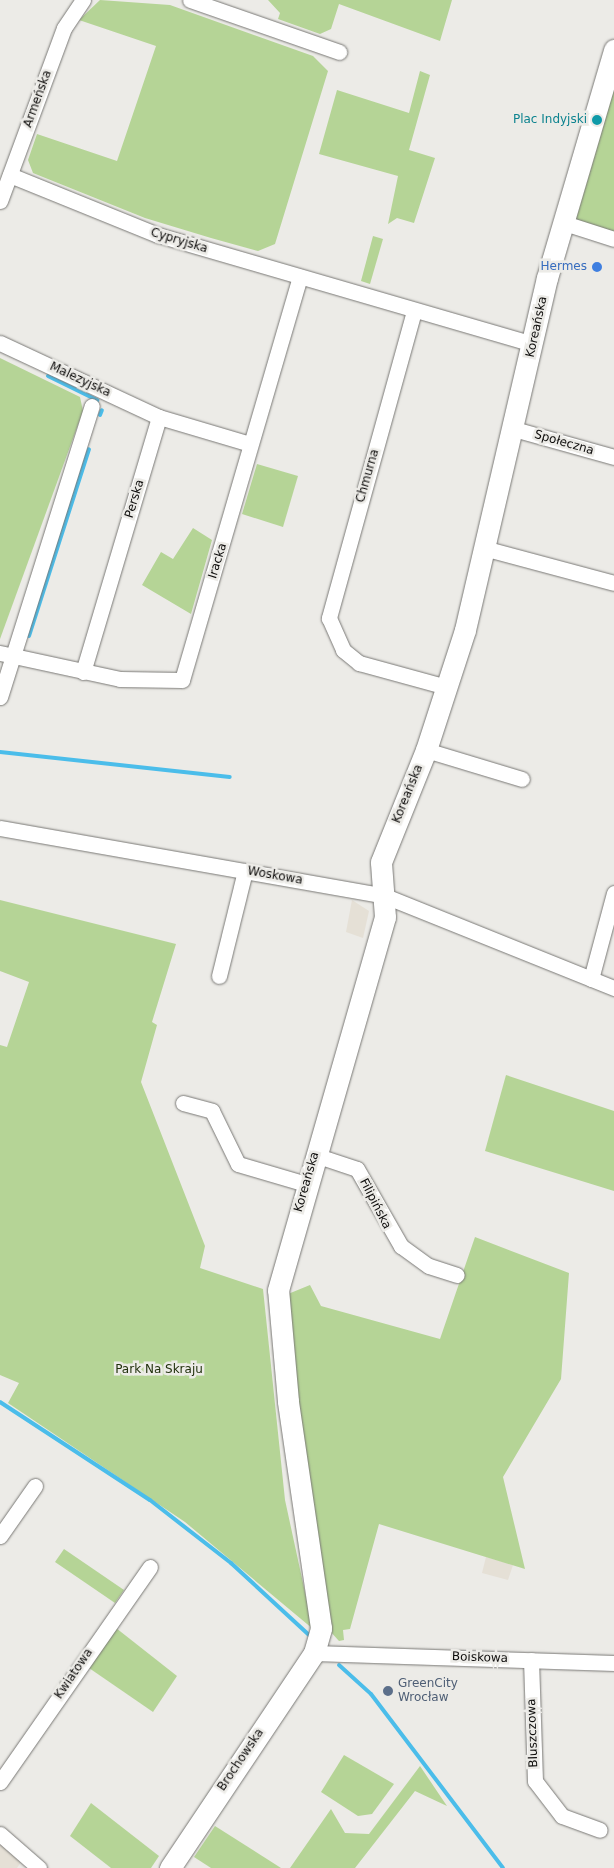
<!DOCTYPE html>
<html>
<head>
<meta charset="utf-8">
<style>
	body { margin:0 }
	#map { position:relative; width:614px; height:1868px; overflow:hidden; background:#ecebe7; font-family:"DejaVu Sans",sans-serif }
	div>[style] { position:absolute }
	.built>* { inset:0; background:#e5e0d6 }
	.green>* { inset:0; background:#b5d496 }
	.stream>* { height:4px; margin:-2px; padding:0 2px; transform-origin:2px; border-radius:2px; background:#4bbdea }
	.roads { filter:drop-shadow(0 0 1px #797875) drop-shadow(0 0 1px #797875) }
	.street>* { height:15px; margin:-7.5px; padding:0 7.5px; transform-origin:7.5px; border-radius:7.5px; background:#fff }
	.secondary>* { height:21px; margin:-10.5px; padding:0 10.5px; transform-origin:10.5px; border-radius:10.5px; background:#fff }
	.dots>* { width:14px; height:14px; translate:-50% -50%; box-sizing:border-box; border:2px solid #ecebe7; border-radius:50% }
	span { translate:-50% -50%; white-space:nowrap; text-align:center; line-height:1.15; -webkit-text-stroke:5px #ecebe7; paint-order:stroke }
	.street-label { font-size:12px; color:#0d0c0b }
	.culture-label { font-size:12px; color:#0d838f }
	.right { translate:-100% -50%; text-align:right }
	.shop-label { font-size:12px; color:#366cbe }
	.park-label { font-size:12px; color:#21310d }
	.service-label { font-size:12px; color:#4e5e75 }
	.left { translate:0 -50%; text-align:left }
</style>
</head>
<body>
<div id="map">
	<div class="built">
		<div style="clip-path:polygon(352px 900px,369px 911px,363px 938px,346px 932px)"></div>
		<div style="clip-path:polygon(486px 1557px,513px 1565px,508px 1580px,482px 1573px)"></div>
		<div style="clip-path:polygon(0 1844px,21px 1862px,17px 1868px,0 1868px)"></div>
	</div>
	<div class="green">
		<div style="clip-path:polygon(100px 0,170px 5px,313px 56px,328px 71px,275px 244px,258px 251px,211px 238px,145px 218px,33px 173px,28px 160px,37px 134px,117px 161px,156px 46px,79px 20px)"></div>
		<div style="clip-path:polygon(268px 0,452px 0,440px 41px,339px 4px,331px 29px,320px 34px,278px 19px,280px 13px)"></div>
		<div style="clip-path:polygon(614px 69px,614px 233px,576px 222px,572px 215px)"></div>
		<div style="clip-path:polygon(420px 71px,430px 75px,409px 150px,435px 158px,414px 223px,397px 218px,388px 224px,398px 176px,319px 154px,337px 90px,409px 113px)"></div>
		<div style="clip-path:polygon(373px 236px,383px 239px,370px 284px,361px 281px)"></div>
		<div style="clip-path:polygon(0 358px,80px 397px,83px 411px,0 639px)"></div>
		<div style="clip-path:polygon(257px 464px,298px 476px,283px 527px,242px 514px)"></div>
		<div style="clip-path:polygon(193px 528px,212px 540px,191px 614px,142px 585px,161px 552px,173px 559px)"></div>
		<div style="clip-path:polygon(0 900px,176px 944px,152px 1022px,157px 1025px,141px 1082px,205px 1246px,200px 1268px,263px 1289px,285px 1500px,313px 1629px,185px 1522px,8px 1403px,19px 1383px,0 1375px,0 1045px,7px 1047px,29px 982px,0 971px)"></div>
		<div style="clip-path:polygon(506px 1075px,614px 1111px,614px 1191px,485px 1151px)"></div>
		<div style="clip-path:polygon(475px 1237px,569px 1273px,561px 1379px,503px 1477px,525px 1569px,379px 1524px,350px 1629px,343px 1630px,344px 1640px,339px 1641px,329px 1630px,307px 1512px,315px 1509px,298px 1445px,288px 1294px,310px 1285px,321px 1306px,440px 1339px)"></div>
		<div style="clip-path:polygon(64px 1549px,124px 1590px,115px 1603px,55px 1562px)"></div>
		<div style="clip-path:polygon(116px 1628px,177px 1676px,153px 1712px,89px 1668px)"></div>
		<div style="clip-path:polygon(344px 1755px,394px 1784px,372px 1814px,358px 1816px,321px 1792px)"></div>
		<div style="clip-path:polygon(420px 1766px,447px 1806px,415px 1791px,355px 1868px,290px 1868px,331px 1809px,345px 1833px,369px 1834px)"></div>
		<div style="clip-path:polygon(91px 1803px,159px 1856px,151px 1868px,111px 1868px,70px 1836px)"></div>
		<div style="clip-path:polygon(215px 1826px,281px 1868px,211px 1868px,194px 1857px)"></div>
	</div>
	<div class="stream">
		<div style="left:48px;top:376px;width:55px;rotate:26.1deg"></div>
		<div style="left:100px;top:415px;width:5px;rotate:-68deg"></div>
		<div style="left:29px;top:636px;width:196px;rotate:-72.2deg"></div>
		<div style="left:0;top:752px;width:231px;rotate:6.2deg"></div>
		<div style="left:0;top:1402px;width:179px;rotate:33.2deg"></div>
		<div style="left:150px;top:1500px;width:103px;rotate:37.9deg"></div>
		<div style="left:231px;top:1563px;width:108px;rotate:42.7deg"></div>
		<div style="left:339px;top:1665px;width:43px;rotate:42.2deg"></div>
		<div style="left:371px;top:1694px;width:218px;rotate:52.8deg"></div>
	</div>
	<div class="roads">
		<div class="street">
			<div style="left:190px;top:0;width:158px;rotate:19.2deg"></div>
			<div style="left:10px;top:175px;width:160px;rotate:22.1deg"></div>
			<div style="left:158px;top:235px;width:391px;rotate:16.2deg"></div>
			<div style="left:0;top:201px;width:184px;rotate:-69.7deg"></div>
			<div style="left:64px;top:28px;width:34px;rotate:-56deg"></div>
			<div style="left:564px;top:223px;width:52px;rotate:17.7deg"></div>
			<div style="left:414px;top:311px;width:319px;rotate:105.5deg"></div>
			<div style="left:329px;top:618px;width:35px;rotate:66deg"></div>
			<div style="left:343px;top:650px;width:21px;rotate:39deg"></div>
			<div style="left:359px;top:663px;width:91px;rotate:15.3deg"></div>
			<div style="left:0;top:343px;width:175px;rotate:25deg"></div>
			<div style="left:514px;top:429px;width:104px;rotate:15.6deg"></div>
			<div style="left:487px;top:549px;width:131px;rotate:15deg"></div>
			<div style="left:0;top:653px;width:123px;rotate:12.2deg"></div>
			<div style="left:120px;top:679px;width:62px;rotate:0.9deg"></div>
			<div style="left:182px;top:680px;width:420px;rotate:-73.7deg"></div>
			<div style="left:83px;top:672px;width:266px;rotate:-73.4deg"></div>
			<div style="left:159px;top:417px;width:95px;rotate:16.5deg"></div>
			<div style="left:0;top:697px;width:305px;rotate:-72.5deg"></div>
			<div style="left:426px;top:750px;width:100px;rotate:16.8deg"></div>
			<div style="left:0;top:828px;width:391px;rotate:10deg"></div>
			<div style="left:385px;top:896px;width:247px;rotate:21.9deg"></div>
			<div style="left:219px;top:976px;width:108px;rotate:-76.1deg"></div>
			<div style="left:591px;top:979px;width:89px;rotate:-75deg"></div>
			<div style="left:183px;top:1103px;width:30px;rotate:15deg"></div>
			<div style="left:212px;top:1111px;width:59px;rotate:63.9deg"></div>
			<div style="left:238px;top:1164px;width:71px;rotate:16.4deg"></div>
			<div style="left:315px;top:1155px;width:44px;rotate:18.4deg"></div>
			<div style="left:357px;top:1169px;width:89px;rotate:60.3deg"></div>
			<div style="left:401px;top:1246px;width:34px;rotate:36deg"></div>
			<div style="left:429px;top:1266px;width:29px;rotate:18deg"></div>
			<div style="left:0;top:1536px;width:61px;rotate:-55deg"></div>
			<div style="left:314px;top:1653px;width:300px;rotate:1.9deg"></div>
			<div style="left:531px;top:1660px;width:121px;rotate:88.1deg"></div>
			<div style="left:535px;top:1781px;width:44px;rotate:52.4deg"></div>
			<div style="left:562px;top:1816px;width:40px;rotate:20.2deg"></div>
			<div style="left:0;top:1782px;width:262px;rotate:-55.1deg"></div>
			<div style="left:0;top:1834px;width:52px;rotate:41.1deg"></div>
		</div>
		<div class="secondary">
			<div style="left:170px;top:1868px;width:259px;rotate:-56.2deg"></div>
			<div style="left:314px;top:1653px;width:26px;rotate:-74deg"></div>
			<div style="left:321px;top:1628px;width:229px;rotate:-98.3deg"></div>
			<div style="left:288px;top:1401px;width:111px;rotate:-95.1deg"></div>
			<div style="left:278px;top:1290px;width:388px;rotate:-74deg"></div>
			<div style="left:385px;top:917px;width:55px;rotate:-94.2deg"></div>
			<div style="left:381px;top:862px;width:121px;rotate:-68.1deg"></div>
			<div style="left:426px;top:750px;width:126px;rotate:-72deg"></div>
			<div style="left:465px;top:630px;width:361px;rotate:-76.9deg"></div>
			<div style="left:547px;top:278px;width:238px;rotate:-73.6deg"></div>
		</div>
	</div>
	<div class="dots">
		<div style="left:597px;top:120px;background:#0f9aa8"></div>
		<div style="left:597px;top:267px;background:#3f7fe0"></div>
		<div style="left:388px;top:1691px;background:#5c6f8a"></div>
	</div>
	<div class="street-label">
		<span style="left:38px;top:99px;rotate:-70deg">Armeńska</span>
		<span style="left:179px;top:241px;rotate:17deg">Cypryjska</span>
		<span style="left:537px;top:327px;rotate:-78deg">Koreańska</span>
		<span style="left:80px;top:380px;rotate:25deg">Malezyjska</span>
		<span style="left:564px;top:443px;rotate:16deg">Społeczna</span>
		<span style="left:368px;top:476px;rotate:-74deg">Chmurna</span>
		<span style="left:135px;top:499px;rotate:-73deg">Perska</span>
		<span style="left:218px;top:561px;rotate:-73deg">Iracka</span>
		<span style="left:408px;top:794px;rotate:-68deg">Koreańska</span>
		<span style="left:275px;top:876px;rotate:10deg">Woskowa</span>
		<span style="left:307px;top:1182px;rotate:-74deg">Koreańska</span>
		<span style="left:375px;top:1204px;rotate:63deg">Filipińska</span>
		<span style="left:480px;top:1658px;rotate:2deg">Boiskowa</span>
		<span style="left:74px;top:1674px;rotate:-56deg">Kwiatowa</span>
		<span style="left:533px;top:1733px;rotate:-92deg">Bluszczowa</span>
		<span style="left:241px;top:1760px;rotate:-56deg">Brochowska</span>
	</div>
	<div class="culture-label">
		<span class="right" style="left:587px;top:120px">Plac Indyjski</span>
	</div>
	<div class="shop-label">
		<span class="right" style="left:587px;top:267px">Hermes</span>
	</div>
	<div class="park-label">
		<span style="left:159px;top:1370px">Park Na Skraju</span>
	</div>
	<div class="service-label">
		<span class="left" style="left:398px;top:1691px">GreenCity<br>Wrocław</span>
	</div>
</div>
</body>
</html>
